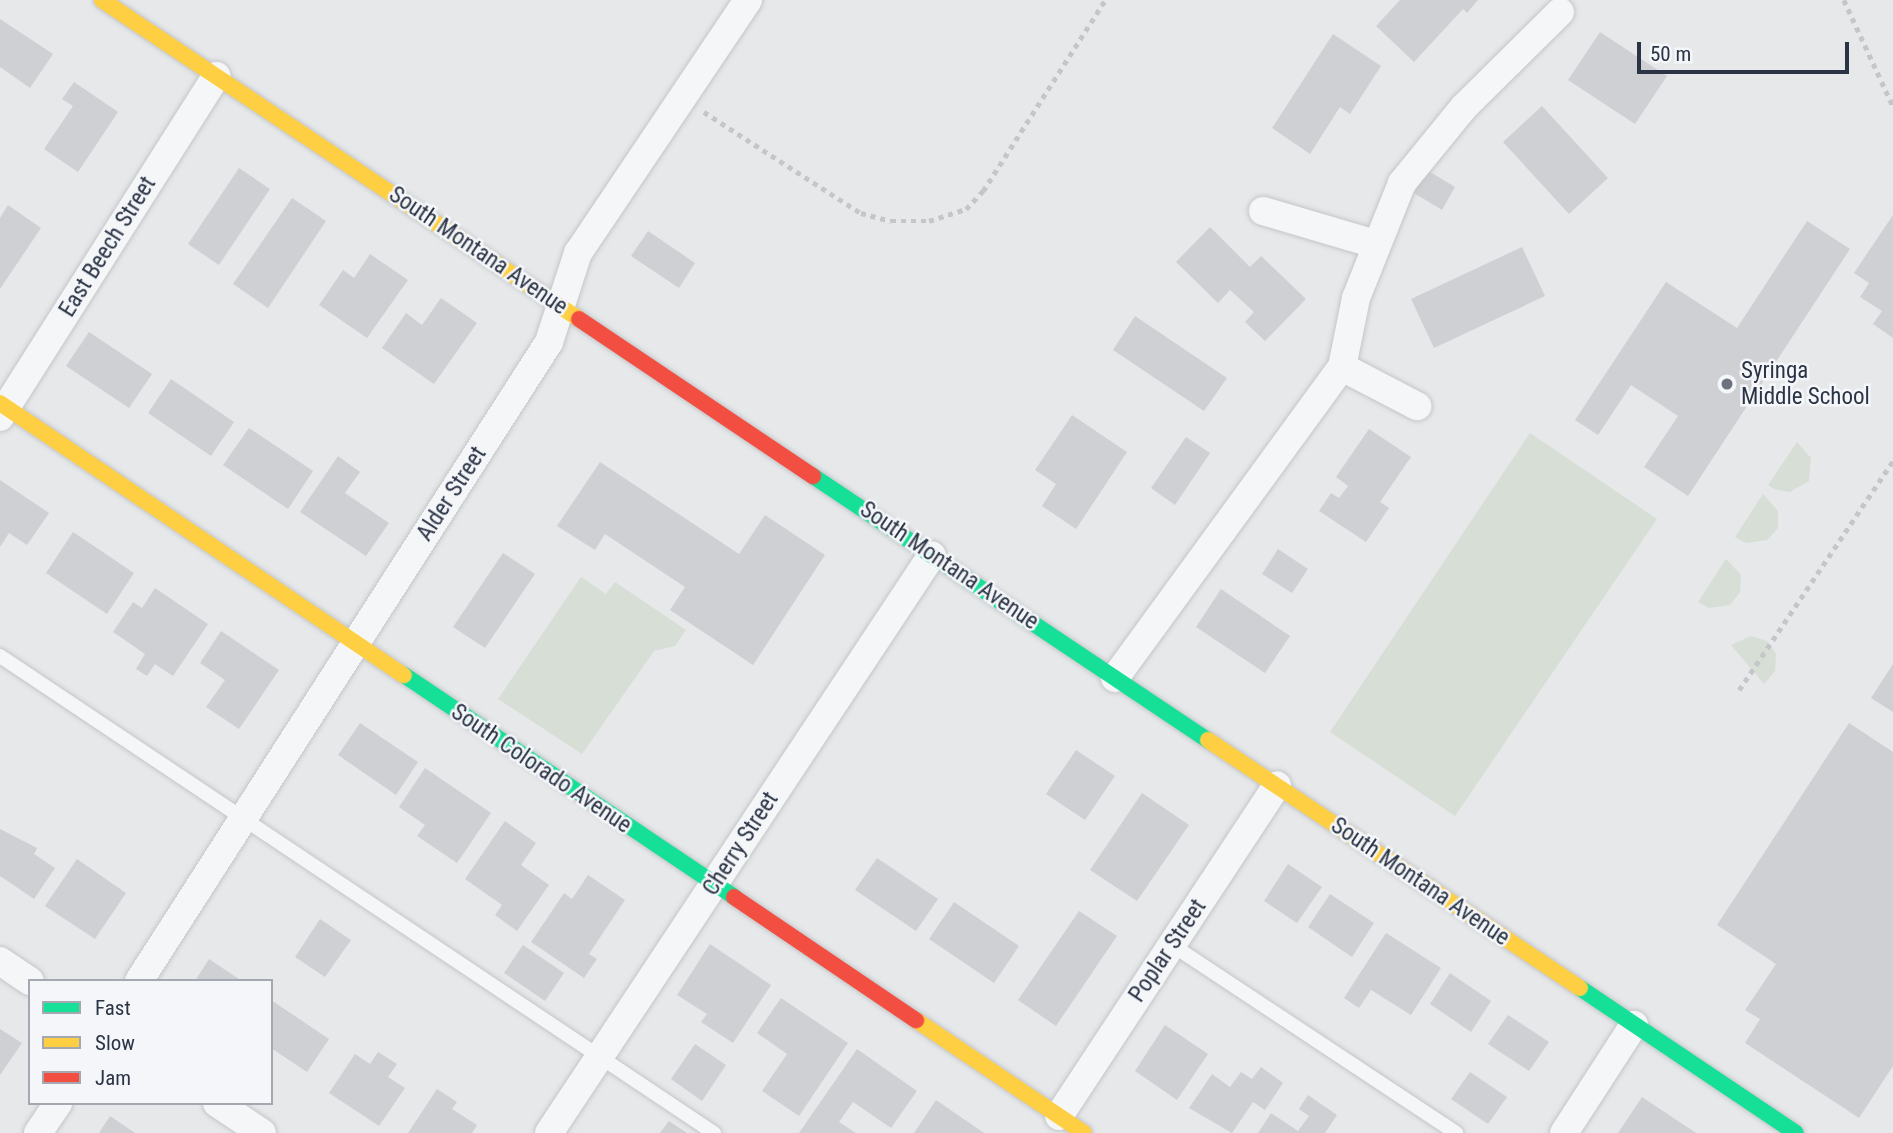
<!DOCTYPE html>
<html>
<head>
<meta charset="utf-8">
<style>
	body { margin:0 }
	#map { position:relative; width:1893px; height:1133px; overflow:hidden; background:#e6e8ea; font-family:"Roboto Condensed",sans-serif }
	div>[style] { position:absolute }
	.green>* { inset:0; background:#d6ded6 }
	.building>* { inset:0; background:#ced0d3 }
	.path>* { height:4.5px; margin-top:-2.25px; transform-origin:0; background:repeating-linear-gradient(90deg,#c5c6ca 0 5px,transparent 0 10px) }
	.roads { filter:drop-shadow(0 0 2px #c4c6c8) drop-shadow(0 0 2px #c4c6c8) }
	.lane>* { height:14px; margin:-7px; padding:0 7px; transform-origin:7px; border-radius:7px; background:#f5f6f7 }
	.street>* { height:28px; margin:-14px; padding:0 14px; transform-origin:14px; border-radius:14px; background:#f5f6f7 }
	.fast>* { height:16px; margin:-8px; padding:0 8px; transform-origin:8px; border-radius:8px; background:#16e098 }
	.slow>* { height:16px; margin:-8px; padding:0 8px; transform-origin:8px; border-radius:8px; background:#ffcf43 }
	.jam>* { height:16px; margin:-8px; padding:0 8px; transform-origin:8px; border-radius:8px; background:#f24e42 }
	.dots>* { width:19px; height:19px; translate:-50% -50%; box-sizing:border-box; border:4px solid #f4f6f9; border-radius:50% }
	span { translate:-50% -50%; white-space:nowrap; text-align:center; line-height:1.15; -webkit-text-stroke:5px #f4f6f9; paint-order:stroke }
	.street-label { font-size:23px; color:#2b3445 }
	.poi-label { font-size:23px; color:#2b3445 }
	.left { translate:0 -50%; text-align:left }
	.legend { position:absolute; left:28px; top:979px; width:245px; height:126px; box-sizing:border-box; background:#f4f6f9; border:2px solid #a4a8b1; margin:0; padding:9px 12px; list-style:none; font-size:21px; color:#2b3445 }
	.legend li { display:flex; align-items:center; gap:14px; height:35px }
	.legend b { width:35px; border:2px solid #a4a8b1 }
	.scale { position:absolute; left:1637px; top:42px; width:212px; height:32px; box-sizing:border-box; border:4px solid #2b3445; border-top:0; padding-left:9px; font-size:21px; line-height:24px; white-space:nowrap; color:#2b3445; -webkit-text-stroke:5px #f4f6f9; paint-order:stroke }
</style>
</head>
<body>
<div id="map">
	<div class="green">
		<div style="clip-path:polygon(1530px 433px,1657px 519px,1455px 816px,1330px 732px)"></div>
		<div style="clip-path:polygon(1797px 442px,1811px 458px,1809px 481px,1790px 492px,1774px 489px,1768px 485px)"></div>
		<div style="clip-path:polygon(1763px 494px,1778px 511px,1778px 528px,1767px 540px,1746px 543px,1735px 537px)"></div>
		<div style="clip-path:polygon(1726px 559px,1741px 575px,1740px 592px,1730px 605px,1709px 608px,1698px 602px)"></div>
		<div style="clip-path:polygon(581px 577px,606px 594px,615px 582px,686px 630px,675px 646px,654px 651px,582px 754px,498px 699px)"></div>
		<div style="clip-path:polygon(1751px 636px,1767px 641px,1776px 654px,1775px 671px,1764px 684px,1731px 645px)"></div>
	</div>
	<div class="building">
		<div style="clip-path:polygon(1400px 0,1478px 0,1467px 13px,1463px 9px,1414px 62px,1376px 26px)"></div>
		<div style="clip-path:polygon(0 19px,53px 54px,30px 88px,0 67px)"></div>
		<div style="clip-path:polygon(1600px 32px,1667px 76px,1635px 124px,1568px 80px)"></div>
		<div style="clip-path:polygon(1333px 34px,1381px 66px,1350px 114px,1340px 107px,1310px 154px,1272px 128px)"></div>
		<div style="clip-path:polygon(74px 82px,118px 112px,78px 172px,44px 149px,73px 106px,62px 99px)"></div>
		<div style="clip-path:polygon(1542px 106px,1608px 178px,1569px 214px,1503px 142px)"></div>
		<div style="clip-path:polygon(239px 168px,270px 189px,219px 265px,188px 244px)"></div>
		<div style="clip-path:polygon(1427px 170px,1455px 187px,1442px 210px,1414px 193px)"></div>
		<div style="clip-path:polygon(292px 198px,326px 221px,268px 308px,233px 284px)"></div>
		<div style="clip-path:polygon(8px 205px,41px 228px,0 289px,0 218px)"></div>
		<div style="clip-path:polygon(1893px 215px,1893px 338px,1873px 324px,1882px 311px,1860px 297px,1869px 283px,1854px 273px)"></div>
		<div style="clip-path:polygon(1807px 221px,1850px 249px,1688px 496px,1644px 467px,1678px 416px,1631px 385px,1598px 435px,1575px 420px,1666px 282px,1737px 328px)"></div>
		<div style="clip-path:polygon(1210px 227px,1250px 267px,1261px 256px,1306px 299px,1265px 341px,1245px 322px,1254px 312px,1230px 290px,1218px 303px,1176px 262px)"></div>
		<div style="clip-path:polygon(648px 231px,695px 263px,679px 288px,631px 256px)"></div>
		<div style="clip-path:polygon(1522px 247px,1545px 296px,1434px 348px,1411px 299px)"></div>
		<div style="clip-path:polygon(370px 254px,408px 280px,367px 338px,319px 305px,343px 270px,354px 278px)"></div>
		<div style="clip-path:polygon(441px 298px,477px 323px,434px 384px,382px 348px,406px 313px,422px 325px)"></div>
		<div style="clip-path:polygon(1135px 316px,1227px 378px,1204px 411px,1113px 350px)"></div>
		<div style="clip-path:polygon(89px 332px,152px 374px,129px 408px,66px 366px)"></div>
		<div style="clip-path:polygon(171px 379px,234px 422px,211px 456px,148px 413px)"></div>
		<div style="clip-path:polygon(1072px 415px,1127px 452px,1076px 529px,1042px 506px,1056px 484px,1035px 470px)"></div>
		<div style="clip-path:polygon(249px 428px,313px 471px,288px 509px,223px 465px)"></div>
		<div style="clip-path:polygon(1369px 429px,1411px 457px,1380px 502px,1389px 508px,1366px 542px,1319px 511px,1331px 493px,1339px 498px,1348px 486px,1336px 477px)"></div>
		<div style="clip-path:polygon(1186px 437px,1210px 453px,1175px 505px,1151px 488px)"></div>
		<div style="clip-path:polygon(338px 456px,360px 472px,345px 493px,389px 523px,366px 556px,300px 512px)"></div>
		<div style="clip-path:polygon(600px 462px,739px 554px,765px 515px,825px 555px,753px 665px,670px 610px,685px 587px,605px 534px,595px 550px,557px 526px)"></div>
		<div style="clip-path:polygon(0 480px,49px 513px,27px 545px,9px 533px,0 547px)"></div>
		<div style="clip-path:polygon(73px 532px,134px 573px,107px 614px,46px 573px)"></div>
		<div style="clip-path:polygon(1278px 549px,1308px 569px,1292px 593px,1262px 574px)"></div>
		<div style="clip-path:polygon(503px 553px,535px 574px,485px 648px,453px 627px)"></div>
		<div style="clip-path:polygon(155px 588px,208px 624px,173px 676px,155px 664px,147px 676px,136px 669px,145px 654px,113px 632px,133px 602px,142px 608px)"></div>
		<div style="clip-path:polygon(1221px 589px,1290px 636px,1265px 673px,1196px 627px)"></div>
		<div style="clip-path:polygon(221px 631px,279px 670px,239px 729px,206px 707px,225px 680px,200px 663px)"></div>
		<div style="clip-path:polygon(1893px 664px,1893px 712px,1871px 698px)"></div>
		<div style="clip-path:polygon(360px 723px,418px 762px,396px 795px,338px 755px)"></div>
		<div style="clip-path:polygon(1849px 723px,1893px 752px,1893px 1066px,1859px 1118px,1745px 1043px,1760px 1019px,1745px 1010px,1776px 964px,1717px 925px)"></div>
		<div style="clip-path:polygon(1076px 750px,1115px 776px,1085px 820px,1046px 794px)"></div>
		<div style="clip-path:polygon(425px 768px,491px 813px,457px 863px,417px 836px,425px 825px,399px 807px)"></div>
		<div style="clip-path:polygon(1142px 793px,1189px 825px,1137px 901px,1090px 870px)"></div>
		<div style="clip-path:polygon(505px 821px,536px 843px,521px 865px,549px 885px,517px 931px,495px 915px,502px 905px,465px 879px)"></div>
		<div style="clip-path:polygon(0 829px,37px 848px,34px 854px,55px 868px,34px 899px,0 876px)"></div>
		<div style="clip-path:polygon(877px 858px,938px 899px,916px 931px,855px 890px)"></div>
		<div style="clip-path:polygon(77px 859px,126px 893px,95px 939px,45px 906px)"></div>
		<div style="clip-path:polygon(1288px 864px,1322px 887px,1297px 923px,1264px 901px)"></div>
		<div style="clip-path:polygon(588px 875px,625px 900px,589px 954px,597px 959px,584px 978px,531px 942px,564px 893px,572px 899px)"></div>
		<div style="clip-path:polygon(1330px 894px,1374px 923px,1352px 957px,1308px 927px)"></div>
		<div style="clip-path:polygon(954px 902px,1019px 946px,994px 983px,929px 939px)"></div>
		<div style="clip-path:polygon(1079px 911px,1117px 936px,1056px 1026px,1018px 1000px)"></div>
		<div style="clip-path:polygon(320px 919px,351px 940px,325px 977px,295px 957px)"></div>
		<div style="clip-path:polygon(1386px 933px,1441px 968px,1411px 1015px,1371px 990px,1359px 1008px,1344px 998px)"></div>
		<div style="clip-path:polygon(710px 944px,771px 985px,733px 1043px,701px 1022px,707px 1014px,677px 995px)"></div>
		<div style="clip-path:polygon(523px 945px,564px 973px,545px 1001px,504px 973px)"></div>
		<div style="clip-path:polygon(209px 959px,242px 981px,195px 981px)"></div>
		<div style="clip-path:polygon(1450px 973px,1491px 1001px,1471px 1032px,1430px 1004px)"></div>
		<div style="clip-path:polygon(781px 998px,848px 1043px,799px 1116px,762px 1091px,787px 1054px,757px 1033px)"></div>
		<div style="clip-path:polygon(271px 1000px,329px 1039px,307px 1072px,271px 1048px)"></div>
		<div style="clip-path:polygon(1508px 1015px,1549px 1042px,1529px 1071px,1488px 1044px)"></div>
		<div style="clip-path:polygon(1165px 1025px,1208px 1054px,1177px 1100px,1135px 1071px)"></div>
		<div style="clip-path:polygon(0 1029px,22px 1043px,0 1075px)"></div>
		<div style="clip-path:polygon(695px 1044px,726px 1065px,702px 1101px,671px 1079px)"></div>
		<div style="clip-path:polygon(857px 1049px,917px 1091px,891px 1128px,853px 1102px,839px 1122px,856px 1133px,799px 1133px)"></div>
		<div style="clip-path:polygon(378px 1052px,397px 1064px,388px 1077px,405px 1088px,379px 1126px,329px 1093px,355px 1054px,370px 1064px)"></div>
		<div style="clip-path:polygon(1261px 1067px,1283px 1083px,1265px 1110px,1253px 1102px,1232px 1133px,1189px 1108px,1212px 1074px,1230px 1087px,1241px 1072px,1252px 1079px)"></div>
		<div style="clip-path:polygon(1470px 1072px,1507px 1097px,1488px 1124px,1451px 1099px)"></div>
		<div style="clip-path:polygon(437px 1089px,457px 1102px,452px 1109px,477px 1125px,472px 1133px,408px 1133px)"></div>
		<div style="clip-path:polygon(1308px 1095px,1337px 1115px,1325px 1133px,1258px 1133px,1271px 1113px,1298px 1131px,1309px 1116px,1299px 1109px)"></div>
		<div style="clip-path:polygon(1642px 1097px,1696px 1133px,1618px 1133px)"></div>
		<div style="clip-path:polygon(936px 1100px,984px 1133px,914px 1133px)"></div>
		<div style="clip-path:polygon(110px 1116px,135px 1133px,99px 1133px)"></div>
		<div style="clip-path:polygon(669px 1121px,687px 1133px,660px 1133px)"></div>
	</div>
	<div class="path">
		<div style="left:1844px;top:0;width:117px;rotate:65.2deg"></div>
		<div style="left:704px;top:112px;width:187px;rotate:32.8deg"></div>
		<div style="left:861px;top:213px;width:31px;rotate:15deg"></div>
		<div style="left:891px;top:221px;width:38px"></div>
		<div style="left:929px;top:221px;width:39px;rotate:-18deg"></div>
		<div style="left:966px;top:209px;width:25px;rotate:-47deg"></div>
		<div style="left:983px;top:191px;width:227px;rotate:-57.4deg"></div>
		<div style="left:1739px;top:690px;width:276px;rotate:-56.1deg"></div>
	</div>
	<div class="roads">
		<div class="lane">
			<div style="left:0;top:656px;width:859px;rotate:33.75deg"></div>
			<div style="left:1172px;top:945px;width:341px;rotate:33.5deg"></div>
		</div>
		<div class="street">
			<div style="left:1263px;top:211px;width:117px;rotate:16.4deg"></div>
			<div style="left:1342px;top:367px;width:85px;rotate:27.5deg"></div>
			<div style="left:0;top:417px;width:404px;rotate:-57.6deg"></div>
			<div style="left:1115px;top:678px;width:385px;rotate:-53.9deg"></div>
			<div style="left:1342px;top:367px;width:70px;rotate:-78.5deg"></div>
			<div style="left:1356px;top:298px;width:124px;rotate:-68.2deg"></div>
			<div style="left:1402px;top:183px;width:98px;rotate:-50.8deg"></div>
			<div style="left:1464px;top:107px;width:135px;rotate:-44.7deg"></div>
			<div style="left:0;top:961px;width:36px;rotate:34deg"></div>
			<div style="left:139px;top:981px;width:759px;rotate:-57.31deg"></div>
			<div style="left:549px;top:342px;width:94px;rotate:-72deg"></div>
			<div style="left:578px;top:253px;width:305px;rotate:-56.1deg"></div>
			<div style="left:217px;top:1103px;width:54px;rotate:33.7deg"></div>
			<div style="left:1059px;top:1116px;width:396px;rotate:-56.6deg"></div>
			<div style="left:38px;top:1133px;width:36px;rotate:-56deg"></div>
			<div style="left:549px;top:1133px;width:693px;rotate:-56.47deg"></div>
			<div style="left:1564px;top:1133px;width:129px;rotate:-57.1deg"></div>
		</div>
		<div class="fast">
			<div style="left:813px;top:476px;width:475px;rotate:33.8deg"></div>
			<div style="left:404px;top:675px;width:398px;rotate:33.9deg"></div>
			<div style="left:1580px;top:988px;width:260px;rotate:33.9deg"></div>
		</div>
		<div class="slow">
			<div style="left:102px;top:0;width:574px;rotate:33.77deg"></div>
			<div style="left:0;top:403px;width:487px;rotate:34deg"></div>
			<div style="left:1208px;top:740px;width:447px;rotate:33.7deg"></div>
			<div style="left:916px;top:1020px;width:202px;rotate:33.9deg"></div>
		</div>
		<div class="jam">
			<div style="left:579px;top:319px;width:282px;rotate:33.9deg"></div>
			<div style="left:734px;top:897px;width:220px;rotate:34.1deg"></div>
		</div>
	</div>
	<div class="dots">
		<div style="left:1727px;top:384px;background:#6c737f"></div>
	</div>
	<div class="street-label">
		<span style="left:108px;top:247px;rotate:-58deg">East Beech Street</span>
		<span style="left:478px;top:251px;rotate:34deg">South Montana Avenue</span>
		<span style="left:452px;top:494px;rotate:-57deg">Alder Street</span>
		<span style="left:949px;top:566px;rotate:34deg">South Montana Avenue</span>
		<span style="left:541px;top:769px;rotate:34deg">South Colorado Avenue</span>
		<span style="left:741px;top:844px;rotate:-57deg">Cherry Street</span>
		<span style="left:1420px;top:882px;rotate:34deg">South Montana Avenue</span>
		<span style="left:1168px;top:951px;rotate:-56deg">Poplar Street</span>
	</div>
	<div class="poi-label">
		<span class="left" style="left:1741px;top:384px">Syringa<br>Middle School</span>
	</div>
	<ul class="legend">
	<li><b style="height:9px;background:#16e098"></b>Fast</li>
	<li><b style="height:9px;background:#ffcf43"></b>Slow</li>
	<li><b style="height:9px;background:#f24e42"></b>Jam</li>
	</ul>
	<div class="scale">50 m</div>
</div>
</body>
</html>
